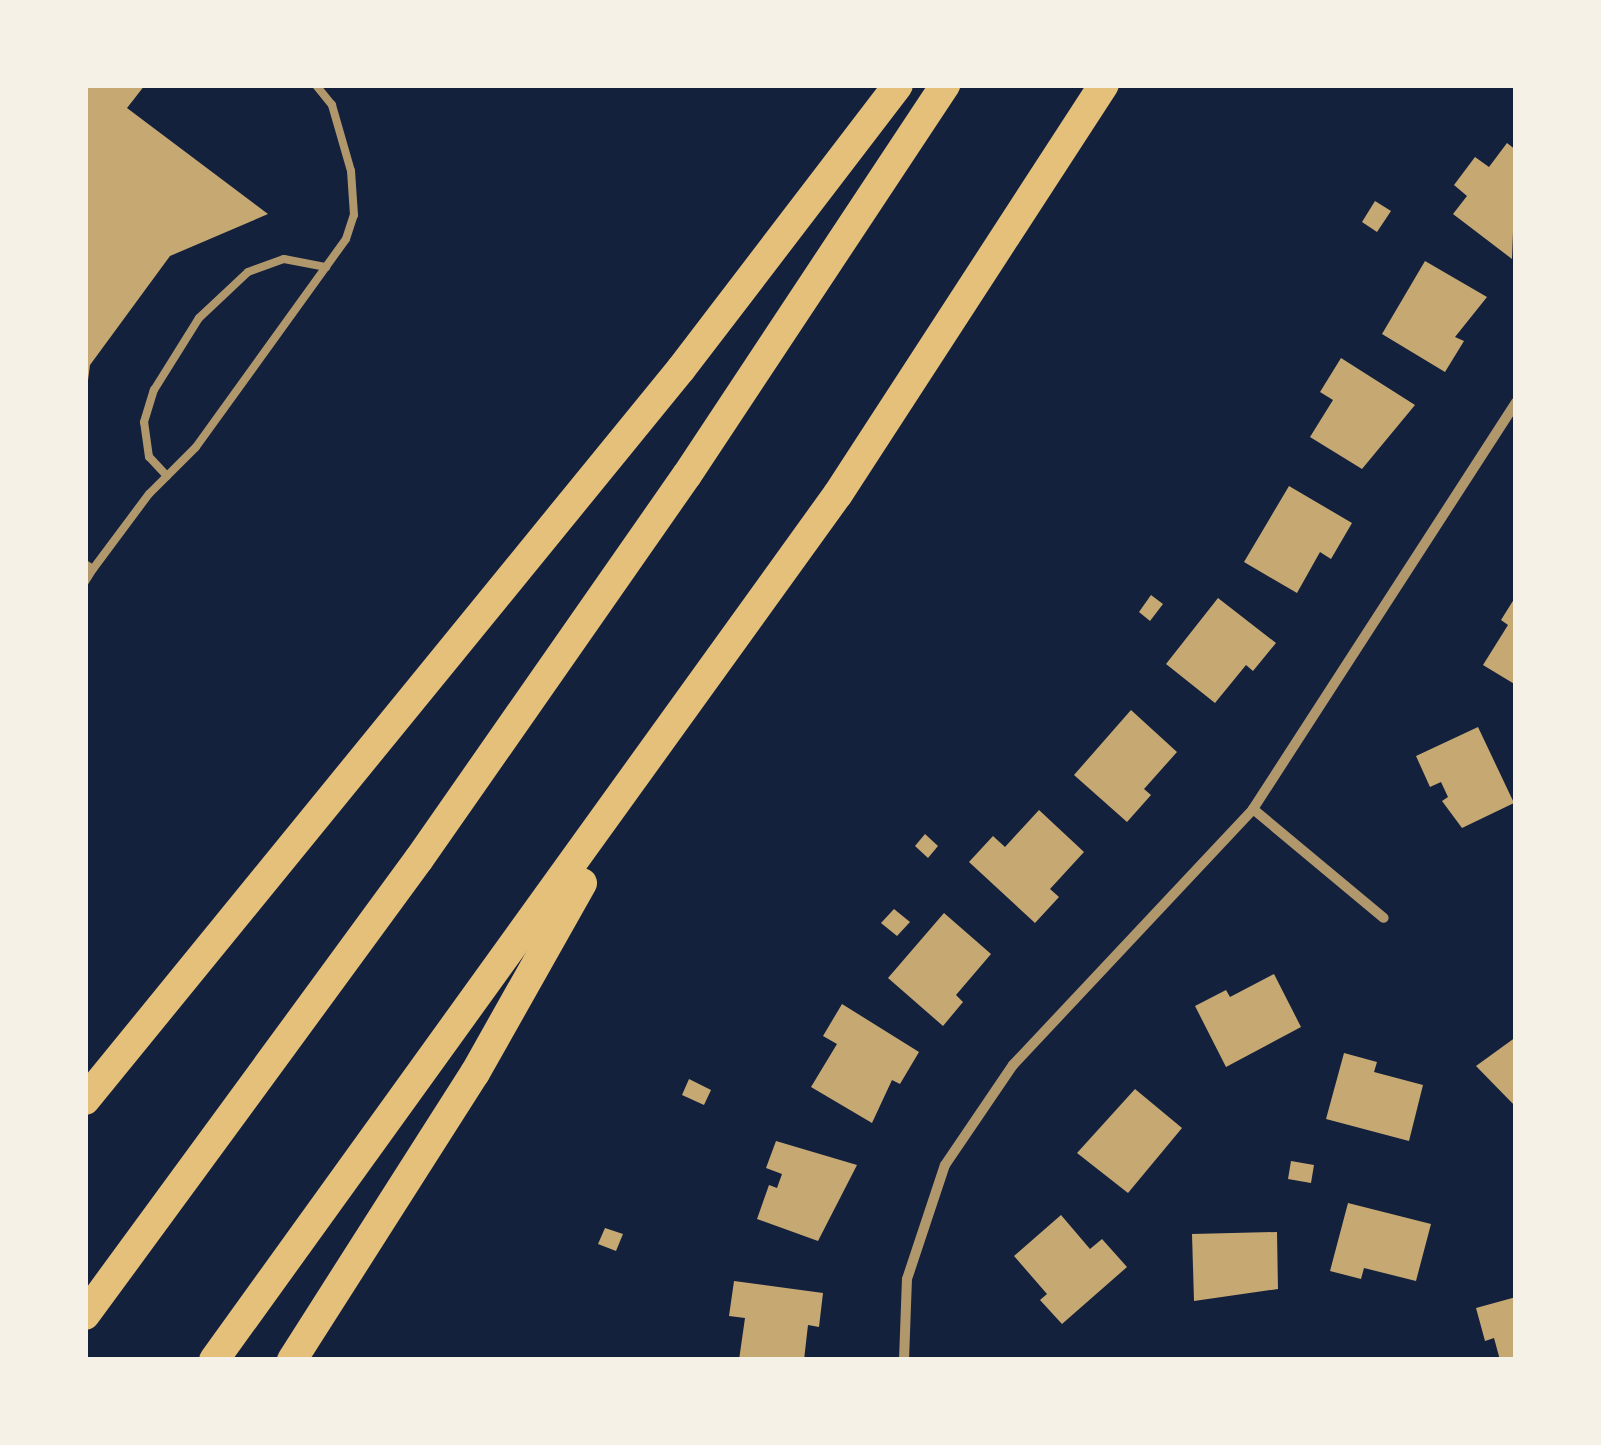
<!DOCTYPE html>
<html>
<head>
<meta charset="utf-8">
<style>
	body { margin:0 }
	#map { position:relative; width:1601px; height:1445px; overflow:hidden; background:#14213d; font-family:"Varela Round",sans-serif }
	div>[style] { position:absolute }
	.building>* { inset:0; background:#c6a872 }
	.service>* { height:8px; margin:-4px; padding:0 4px; transform-origin:4px; border-radius:4px; background:#b1986c }
	.minor>* { height:10px; margin:-5px; padding:0 5px; transform-origin:5px; border-radius:5px; background:#b1986c }
	.motorway>* { height:30px; margin:-15px; padding:0 15px; transform-origin:15px; border-radius:15px; background:#e5c07b }
	span { translate:-50% -50%; white-space:nowrap; text-align:center; line-height:1.15; -webkit-text-stroke:10px #f6f1e7; paint-order:stroke }
	.frame { position:absolute; inset:0; border:88px solid #f6f1e7; pointer-events:none }
</style>
</head>
<body>
<div id="map">
	<div class="building">
		<div style="clip-path:polygon(85px 85px,145px 85px,127px 108px,268px 214px,170px 256px,90px 365px,87px 388px)"></div>
		<div style="clip-path:polygon(1507px 143px,1516px 150px,1512px 259px,1453px 214px,1467px 196px,1454px 185px,1475px 157px,1489px 167px)"></div>
		<div style="clip-path:polygon(1375px 201px,1391px 211px,1377px 232px,1362px 222px)"></div>
		<div style="clip-path:polygon(1425px 261px,1487px 297px,1455px 337px,1464px 341px,1445px 372px,1382px 334px)"></div>
		<div style="clip-path:polygon(1341px 358px,1415px 405px,1362px 469px,1310px 437px,1333px 400px,1320px 392px)"></div>
		<div style="clip-path:polygon(1289px 486px,1352px 523px,1331px 559px,1320px 552px,1297px 593px,1244px 562px)"></div>
		<div style="clip-path:polygon(1151px 595px,1163px 604px,1150px 621px,1139px 612px)"></div>
		<div style="clip-path:polygon(1516px 596px,1516px 685px,1483px 665px,1508px 625px,1501px 620px)"></div>
		<div style="clip-path:polygon(1218px 598px,1276px 643px,1253px 671px,1246px 665px,1215px 703px,1166px 664px)"></div>
		<div style="clip-path:polygon(1131px 710px,1177px 752px,1144px 789px,1151px 795px,1127px 822px,1074px 775px)"></div>
		<div style="clip-path:polygon(1478px 727px,1514px 803px,1462px 828px,1442px 801px,1448px 797px,1441px 782px,1430px 787px,1416px 756px)"></div>
		<div style="clip-path:polygon(1039px 810px,1084px 852px,1050px 889px,1059px 897px,1035px 923px,969px 862px,993px 836px,1005px 847px)"></div>
		<div style="clip-path:polygon(925px 834px,938px 846px,928px 858px,915px 846px)"></div>
		<div style="clip-path:polygon(894px 909px,910px 922px,897px 936px,881px 923px)"></div>
		<div style="clip-path:polygon(944px 913px,991px 954px,956px 995px,963px 1002px,943px 1026px,888px 978px)"></div>
		<div style="clip-path:polygon(1274px 974px,1301px 1027px,1226px 1067px,1195px 1006px,1226px 990px,1230px 997px)"></div>
		<div style="clip-path:polygon(842px 1004px,919px 1052px,900px 1084px,892px 1080px,872px 1123px,811px 1087px,837px 1044px,823px 1036px)"></div>
		<div style="clip-path:polygon(1516px 1037px,1516px 1107px,1476px 1066px)"></div>
		<div style="clip-path:polygon(1344px 1053px,1377px 1062px,1374px 1072px,1423px 1085px,1409px 1141px,1326px 1119px)"></div>
		<div style="clip-path:polygon(689px 1079px,711px 1090px,704px 1105px,682px 1095px)"></div>
		<div style="clip-path:polygon(1135px 1089px,1182px 1128px,1128px 1193px,1077px 1153px)"></div>
		<div style="clip-path:polygon(776px 1141px,857px 1165px,818px 1241px,757px 1219px,769px 1185px,777px 1188px,782px 1174px,766px 1168px)"></div>
		<div style="clip-path:polygon(1291px 1161px,1314px 1165px,1311px 1183px,1288px 1179px)"></div>
		<div style="clip-path:polygon(1348px 1203px,1431px 1224px,1416px 1281px,1364px 1268px,1361px 1279px,1330px 1271px)"></div>
		<div style="clip-path:polygon(1061px 1215px,1090px 1249px,1102px 1239px,1127px 1267px,1062px 1324px,1040px 1300px,1047px 1294px,1014px 1256px)"></div>
		<div style="clip-path:polygon(605px 1228px,623px 1234px,616px 1251px,598px 1244px)"></div>
		<div style="clip-path:polygon(1277px 1232px,1278px 1289px,1194px 1301px,1192px 1234px)"></div>
		<div style="clip-path:polygon(734px 1281px,823px 1293px,819px 1327px,808px 1325px,804px 1360px,739px 1360px,745px 1318px,729px 1316px)"></div>
		<div style="clip-path:polygon(1516px 1297px,1516px 1360px,1500px 1360px,1494px 1338px,1485px 1341px,1476px 1308px)"></div>
	</div>
	<div class="service">
		<div style="left:167px;top:476px;width:26px;rotate:-133deg"></div>
		<div style="left:149px;top:457px;width:35px;rotate:-98deg"></div>
		<div style="left:144px;top:422px;width:34px;rotate:-73deg"></div>
		<div style="left:154px;top:390px;width:85px;rotate:-58deg"></div>
		<div style="left:199px;top:318px;width:67px;rotate:-43.2deg"></div>
		<div style="left:248px;top:272px;width:38px;rotate:-20deg"></div>
		<div style="left:284px;top:259px;width:43px;rotate:10.8deg"></div>
		<div style="left:85px;top:564px;width:9px;rotate:32deg"></div>
		<div style="left:93px;top:569px;width:15px;rotate:122deg"></div>
		<div style="left:93px;top:569px;width:94px;rotate:-53.3deg"></div>
		<div style="left:149px;top:494px;width:66px;rotate:-45deg"></div>
		<div style="left:196px;top:447px;width:256px;rotate:-54.2deg"></div>
		<div style="left:346px;top:239px;width:25px;rotate:-72deg"></div>
		<div style="left:354px;top:215px;width:44px;rotate:-93.9deg"></div>
		<div style="left:351px;top:171px;width:69px;rotate:-106.1deg"></div>
		<div style="left:332px;top:105px;width:26px;rotate:-129deg"></div>
	</div>
	<div class="minor">
		<div style="left:1253px;top:809px;width:170px;rotate:39.8deg"></div>
		<div style="left:904px;top:1360px;width:81px;rotate:-87.9deg"></div>
		<div style="left:907px;top:1279px;width:120px;rotate:-71.6deg"></div>
		<div style="left:945px;top:1165px;width:121px;rotate:-55.8deg"></div>
		<div style="left:1013px;top:1065px;width:351px;rotate:-46.8deg"></div>
		<div style="left:1253px;top:809px;width:485px;rotate:-57.1deg"></div>
	</div>
	<div class="motorway">
		<div style="left:85px;top:1100px;width:943px;rotate:-50.81deg"></div>
		<div style="left:681px;top:369px;width:357px;rotate:-52.6deg"></div>
		<div style="left:85px;top:1315px;width:565px;rotate:-53.78deg"></div>
		<div style="left:419px;top:859px;width:468px;rotate:-55.1deg"></div>
		<div style="left:687px;top:475px;width:468px;rotate:-56.5deg"></div>
		<div style="left:214px;top:1360px;width:1067px;rotate:-54.23deg"></div>
		<div style="left:838px;top:494px;width:488px;rotate:-57deg"></div>
		<div style="left:292px;top:1360px;width:340px;rotate:-57.5deg"></div>
		<div style="left:475px;top:1073px;width:218px;rotate:-60.6deg"></div>
	</div>
	<div class="frame"></div>
</div>
</body>
</html>
